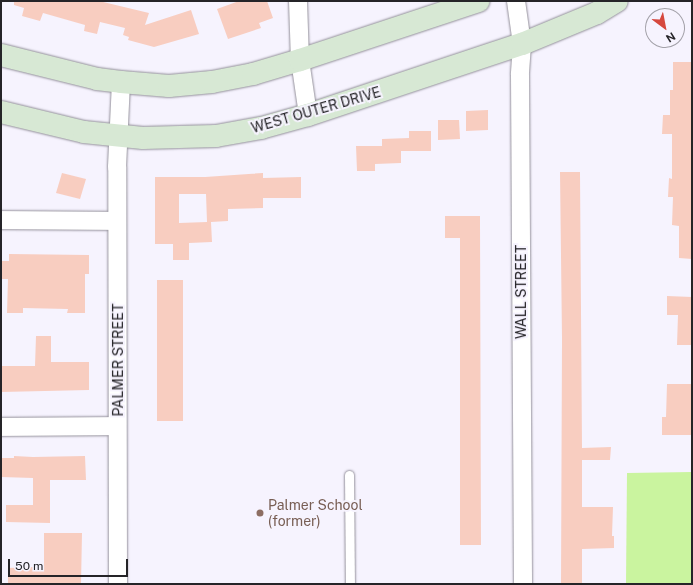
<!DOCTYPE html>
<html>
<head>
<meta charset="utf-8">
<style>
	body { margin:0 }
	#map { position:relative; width:693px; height:585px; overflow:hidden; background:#f6f3fe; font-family:"Public Sans",sans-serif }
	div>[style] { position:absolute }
	.green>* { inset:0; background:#caf49f }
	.building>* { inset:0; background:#f8cdc0 }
	.roads { filter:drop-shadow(0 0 1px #94919b) drop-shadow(0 0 1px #94919b) }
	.lane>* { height:9px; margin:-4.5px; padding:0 4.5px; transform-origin:4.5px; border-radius:4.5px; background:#fff }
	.street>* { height:18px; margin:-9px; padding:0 9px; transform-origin:9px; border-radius:9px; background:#fff }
	.secondary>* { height:22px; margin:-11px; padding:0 11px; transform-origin:11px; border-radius:11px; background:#d7e8d4 }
	.dots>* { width:11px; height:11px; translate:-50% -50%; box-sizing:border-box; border:2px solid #f6f3fe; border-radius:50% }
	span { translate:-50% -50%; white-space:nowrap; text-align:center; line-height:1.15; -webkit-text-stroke:4px #f6f3fe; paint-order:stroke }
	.street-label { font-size:14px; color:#252428 }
	.education-label { font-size:14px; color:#785e54 }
	.left { translate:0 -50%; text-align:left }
	.frame { position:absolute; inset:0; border:2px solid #252428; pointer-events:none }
	.north { position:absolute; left:645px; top:8px; width:40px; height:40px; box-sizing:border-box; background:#f6f3fe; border:1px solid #a2a0a8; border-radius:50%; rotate:148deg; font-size:11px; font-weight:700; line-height:16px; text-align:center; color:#252428 }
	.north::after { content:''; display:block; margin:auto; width:14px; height:18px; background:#d6483e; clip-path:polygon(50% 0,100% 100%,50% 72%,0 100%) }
	.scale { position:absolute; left:8px; top:559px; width:120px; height:18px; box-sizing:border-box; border:2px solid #252428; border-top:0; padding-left:5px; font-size:12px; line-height:14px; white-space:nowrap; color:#252428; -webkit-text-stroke:3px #f6f3fe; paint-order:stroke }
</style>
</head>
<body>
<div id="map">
	<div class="green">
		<div style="clip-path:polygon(692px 472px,692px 584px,626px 584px,627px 473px)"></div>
	</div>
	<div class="building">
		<div style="clip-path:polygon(14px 1px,99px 1px,149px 13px,145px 25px,191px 10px,199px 34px,154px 47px,128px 40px,129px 37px,123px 35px,125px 28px,100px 22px,97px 34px,84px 31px,85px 25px,43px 13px,40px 21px,22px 16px,24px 8px,14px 5px)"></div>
		<div style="clip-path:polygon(239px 1px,267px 1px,273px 18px,259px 23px,261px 28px,228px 39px,217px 9px)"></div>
		<div style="clip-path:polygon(673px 62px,692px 62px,692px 259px,679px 258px,679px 226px,672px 225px,673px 197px,668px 197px,669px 178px,672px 179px,672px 134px,662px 134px,663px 115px,670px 115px,670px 90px,673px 90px)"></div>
		<div style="clip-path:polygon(488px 110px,488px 130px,466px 131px,466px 111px)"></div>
		<div style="clip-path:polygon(438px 120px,459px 120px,460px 139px,438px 140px)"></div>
		<div style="clip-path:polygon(409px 131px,431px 131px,431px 151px,401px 151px,401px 163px,375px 164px,375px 171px,357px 171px,356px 146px,382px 146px,382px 139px,409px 138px)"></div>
		<div style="clip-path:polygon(560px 172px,580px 172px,582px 448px,611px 447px,610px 460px,582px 460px,582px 507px,613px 507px,612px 536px,614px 536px,614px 548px,582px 549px,582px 584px,561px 584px,562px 339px)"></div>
		<div style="clip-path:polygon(62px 173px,86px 179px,80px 199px,56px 193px)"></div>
		<div style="clip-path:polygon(evenodd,263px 173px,263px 178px,301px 177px,301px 198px,263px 198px,263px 208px,228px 209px,228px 221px,211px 222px,212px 242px,189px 243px,189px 260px,173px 260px,173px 244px,155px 244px,155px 177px,205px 177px,263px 173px,179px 194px,206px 194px,207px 222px,179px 223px,179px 194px)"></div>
		<div style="clip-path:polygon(445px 216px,480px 216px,481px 545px,460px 545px,460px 238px,445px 238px)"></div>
		<div style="clip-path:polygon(9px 254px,89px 255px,89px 274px,85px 274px,85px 313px,67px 313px,68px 309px,23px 308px,23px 313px,7px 313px,8px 279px,1px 279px,1px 261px,9px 261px)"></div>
		<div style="clip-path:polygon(157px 280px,183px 280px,183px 421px,157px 421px)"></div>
		<div style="clip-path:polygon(667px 296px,692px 297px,692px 345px,677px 345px,678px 315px,667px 315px)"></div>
		<div style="clip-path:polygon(36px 336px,51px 336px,51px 362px,89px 362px,89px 390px,1px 392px,1px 366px,35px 366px)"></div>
		<div style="clip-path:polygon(667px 384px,692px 384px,692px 435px,662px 435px,662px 417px,666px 417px)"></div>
		<div style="clip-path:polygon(14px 456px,33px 457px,85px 456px,86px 480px,50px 480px,50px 523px,6px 522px,6px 505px,33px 505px,33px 478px,1px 477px,1px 458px,14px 458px)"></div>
		<div style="clip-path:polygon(44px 533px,82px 533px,81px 584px,8px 584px,8px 568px,33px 567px,33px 565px,44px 565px)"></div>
	</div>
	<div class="roads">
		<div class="lane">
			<div style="left:349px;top:475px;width:109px;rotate:89.5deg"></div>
		</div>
		<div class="street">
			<div style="left:298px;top:1px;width:59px;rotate:88.1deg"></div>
			<div style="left:300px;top:60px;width:56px;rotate:81.7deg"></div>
			<div style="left:516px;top:1px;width:43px;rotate:82.1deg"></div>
			<div style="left:522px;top:44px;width:31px;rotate:94deg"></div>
			<div style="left:520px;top:75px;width:509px;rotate:89.66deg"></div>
			<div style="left:1px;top:220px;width:116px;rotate:0.5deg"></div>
			<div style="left:1px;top:427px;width:116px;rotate:-0.5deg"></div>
			<div style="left:118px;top:584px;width:417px;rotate:-90.1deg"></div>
			<div style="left:117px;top:167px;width:85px;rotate:-87.3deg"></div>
		</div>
		<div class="secondary">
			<div style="left:1px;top:55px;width:99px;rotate:14deg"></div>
			<div style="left:97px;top:79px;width:24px;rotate:7deg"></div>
			<div style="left:121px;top:82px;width:48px;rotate:4.8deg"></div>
			<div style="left:169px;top:86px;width:43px;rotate:-5.3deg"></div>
			<div style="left:212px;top:82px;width:42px;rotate:-11deg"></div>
			<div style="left:253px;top:74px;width:49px;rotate:-16.6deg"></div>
			<div style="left:300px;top:60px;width:188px;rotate:-18.3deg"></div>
			<div style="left:1px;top:112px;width:85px;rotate:13.5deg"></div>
			<div style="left:84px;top:132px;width:59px;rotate:5.8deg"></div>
			<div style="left:143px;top:138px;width:73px;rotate:-1.6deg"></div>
			<div style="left:216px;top:136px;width:46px;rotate:-10.1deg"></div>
			<div style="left:261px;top:128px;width:49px;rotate:-15.5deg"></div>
			<div style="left:308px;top:115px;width:225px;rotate:-18.4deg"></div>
			<div style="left:522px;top:44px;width:81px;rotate:-22.5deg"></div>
			<div style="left:597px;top:13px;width:23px;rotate:-31deg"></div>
		</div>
	</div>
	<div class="dots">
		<div style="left:260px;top:513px;background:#8d6e63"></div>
	</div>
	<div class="street-label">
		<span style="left:316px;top:110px;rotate:-16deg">WEST OUTER DRIVE</span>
		<span style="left:521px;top:292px;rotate:-90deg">WALL STREET</span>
		<span style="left:118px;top:360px;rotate:-90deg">PALMER STREET</span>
	</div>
	<div class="education-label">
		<span class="left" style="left:268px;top:513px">Palmer School<br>(former)</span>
	</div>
	<div class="frame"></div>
	<div class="north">N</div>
	<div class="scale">50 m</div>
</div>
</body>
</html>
